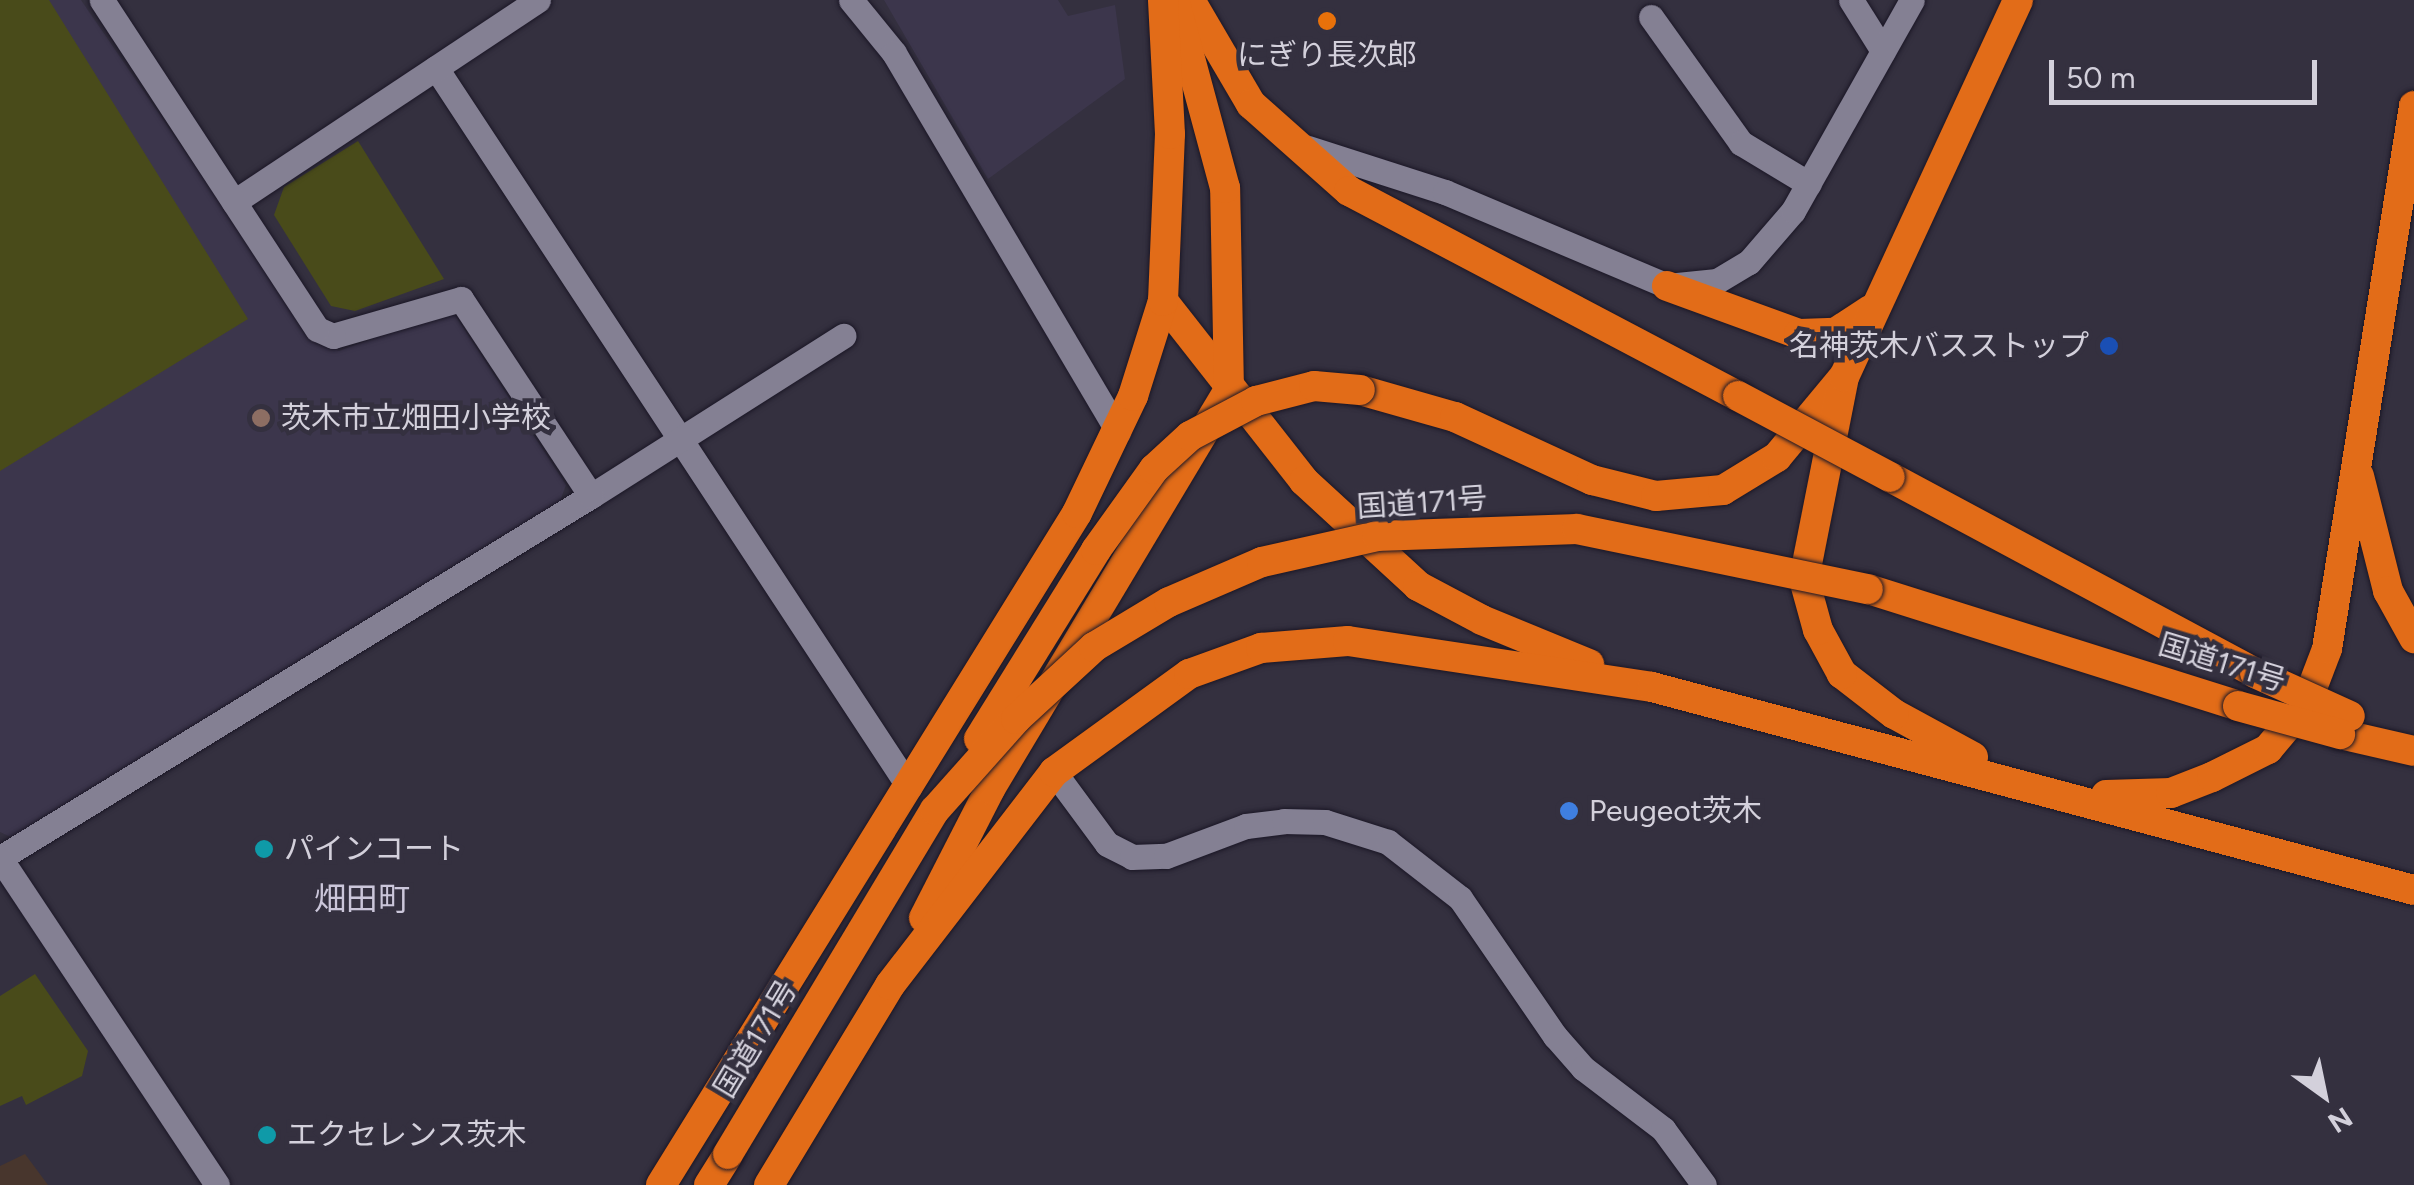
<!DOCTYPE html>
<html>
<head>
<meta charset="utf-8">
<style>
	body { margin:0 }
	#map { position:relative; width:2414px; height:1185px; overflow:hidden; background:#34303f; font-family:Figtree,"Noto Sans JP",sans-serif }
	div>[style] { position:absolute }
	.built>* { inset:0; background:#3c364c }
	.medical>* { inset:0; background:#48362d }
	.green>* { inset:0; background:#494b1a }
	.roads { filter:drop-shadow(0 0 2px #1b1726) drop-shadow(0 0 2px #1b1726) }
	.minor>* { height:25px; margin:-12.5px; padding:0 12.5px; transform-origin:12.5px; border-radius:12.5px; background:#848093 }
	.highway>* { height:30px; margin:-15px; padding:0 15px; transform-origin:15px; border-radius:15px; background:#e26c18 }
	.bridges { filter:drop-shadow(0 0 2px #1b1726) drop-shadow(0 0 2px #1b1726) }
	.highway-bridge>* { height:30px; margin:-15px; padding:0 15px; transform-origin:15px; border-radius:15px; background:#e26c18 }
	.dots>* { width:28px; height:28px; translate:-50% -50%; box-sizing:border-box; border:5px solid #34303f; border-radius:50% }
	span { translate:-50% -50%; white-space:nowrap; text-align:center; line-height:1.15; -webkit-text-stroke:9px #34303f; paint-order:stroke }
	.poi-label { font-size:30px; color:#d3d0db }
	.right { translate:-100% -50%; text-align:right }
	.left { translate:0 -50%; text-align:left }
	.street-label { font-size:30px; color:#d3d0db }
	.neighbourhood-label { font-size:32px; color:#cbc6da }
	.north { position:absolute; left:2274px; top:1045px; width:100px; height:100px; -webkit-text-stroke:8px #34303f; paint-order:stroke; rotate:147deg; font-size:28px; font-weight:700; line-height:40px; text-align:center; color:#d3d0db }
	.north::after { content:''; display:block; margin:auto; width:35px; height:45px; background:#d3d0db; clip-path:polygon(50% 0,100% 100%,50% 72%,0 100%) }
	.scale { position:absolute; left:2049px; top:60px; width:268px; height:45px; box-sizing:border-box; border:5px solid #d3d0db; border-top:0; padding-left:12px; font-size:30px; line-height:35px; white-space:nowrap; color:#d3d0db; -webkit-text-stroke:8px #34303f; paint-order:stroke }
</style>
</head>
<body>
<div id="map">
	<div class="built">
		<div style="clip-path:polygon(0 0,81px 0,315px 341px,339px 351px,438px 314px,455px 315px,566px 485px,559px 504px,15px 839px,0 832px)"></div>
		<div style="clip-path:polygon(884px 0,1058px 0,1068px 16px,1115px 5px,1125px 79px,988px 179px)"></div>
	</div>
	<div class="medical">
		<div style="clip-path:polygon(25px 1154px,48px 1185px,0 1185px,0 1166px)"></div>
	</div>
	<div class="green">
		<div style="clip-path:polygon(0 0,49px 0,248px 319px,0 471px)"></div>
		<div style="clip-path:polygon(358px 141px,444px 279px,355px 311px,331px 306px,274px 215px,284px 187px)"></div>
		<div style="clip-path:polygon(35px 974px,88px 1051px,82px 1076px,26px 1105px,22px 1096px,0 1106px,0 996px)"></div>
	</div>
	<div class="roads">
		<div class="minor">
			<div style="left:851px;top:0;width:68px;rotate:50.9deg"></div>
			<div style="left:894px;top:53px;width:440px;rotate:59.4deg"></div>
			<div style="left:1851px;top:0;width:60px;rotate:57.9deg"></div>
			<div style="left:1651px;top:17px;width:155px;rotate:54.5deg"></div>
			<div style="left:1741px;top:143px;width:79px;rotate:31.1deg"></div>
			<div style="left:436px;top:68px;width:861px;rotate:56.66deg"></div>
			<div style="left:1308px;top:148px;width:144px;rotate:17.8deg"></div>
			<div style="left:1445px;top:192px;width:241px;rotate:22.9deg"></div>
			<div style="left:1667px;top:286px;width:50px;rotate:-5.7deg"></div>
			<div style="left:1717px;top:281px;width:37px;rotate:-31deg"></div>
			<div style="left:1749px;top:262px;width:67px;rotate:-49.2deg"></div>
			<div style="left:1793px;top:211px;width:242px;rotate:-60.6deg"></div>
			<div style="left:234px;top:202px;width:365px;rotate:-33.6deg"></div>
			<div style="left:591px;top:496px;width:299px;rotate:-32.4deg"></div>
			<div style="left:1054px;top:772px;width:89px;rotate:53.6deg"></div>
			<div style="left:1107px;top:844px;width:28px;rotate:27deg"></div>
			<div style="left:1132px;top:857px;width:34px;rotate:-2deg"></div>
			<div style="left:1166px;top:856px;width:85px;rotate:-20.6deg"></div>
			<div style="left:1246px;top:826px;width:38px;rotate:-7deg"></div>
			<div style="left:1284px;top:821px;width:41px;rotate:1.4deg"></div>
			<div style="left:1325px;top:822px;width:66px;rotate:17.6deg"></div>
			<div style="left:1388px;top:842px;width:91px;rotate:37.9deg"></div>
			<div style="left:1460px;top:898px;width:168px;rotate:55.5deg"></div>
			<div style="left:1555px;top:1036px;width:43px;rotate:48.8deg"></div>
			<div style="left:1583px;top:1068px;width:101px;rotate:37.3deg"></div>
			<div style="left:1663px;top:1129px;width:69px;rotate:53.8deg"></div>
			<div style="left:0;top:858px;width:693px;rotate:-31.49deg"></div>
			<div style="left:591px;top:496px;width:236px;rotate:-123.4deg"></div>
			<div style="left:461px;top:299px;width:133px;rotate:163.9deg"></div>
			<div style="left:333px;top:336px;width:17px;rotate:-156deg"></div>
			<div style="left:317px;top:329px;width:393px;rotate:-123.2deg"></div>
			<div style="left:0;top:858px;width:392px;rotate:56.4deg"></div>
		</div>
		<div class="highway">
			<div style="left:1190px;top:0;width:121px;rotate:59.6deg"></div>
			<div style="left:1251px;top:104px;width:131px;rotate:41.6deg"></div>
			<div style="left:1349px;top:191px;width:440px;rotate:27.8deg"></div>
			<div style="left:1667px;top:286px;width:140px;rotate:20deg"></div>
			<div style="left:1799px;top:334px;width:36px;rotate:-2deg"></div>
			<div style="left:1835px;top:333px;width:42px;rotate:-33.3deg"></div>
			<div style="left:1163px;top:301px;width:229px;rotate:51.9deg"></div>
			<div style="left:1304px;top:481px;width:155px;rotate:42.6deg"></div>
			<div style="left:1418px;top:586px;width:72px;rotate:28deg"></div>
			<div style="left:1482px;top:620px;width:116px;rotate:22.4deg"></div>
			<div style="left:1360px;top:390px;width:99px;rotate:15.9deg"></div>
			<div style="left:1455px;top:417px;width:151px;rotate:24.7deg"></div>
			<div style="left:1592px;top:480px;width:66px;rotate:14deg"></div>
			<div style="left:1656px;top:496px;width:67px;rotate:-5.1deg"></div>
			<div style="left:1723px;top:490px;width:63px;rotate:-31.4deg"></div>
			<div style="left:1777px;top:457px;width:100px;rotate:-50.3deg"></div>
			<div style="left:2359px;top:476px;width:119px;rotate:75.8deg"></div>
			<div style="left:2388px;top:591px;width:54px;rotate:61deg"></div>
			<div style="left:1890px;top:477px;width:414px;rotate:28.2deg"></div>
			<div style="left:1868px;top:589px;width:388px;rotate:17.5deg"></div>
			<div style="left:2340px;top:734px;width:76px;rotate:12.9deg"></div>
			<div style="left:1973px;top:757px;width:90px;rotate:-151.4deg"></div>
			<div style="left:1894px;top:714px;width:66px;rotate:-142.4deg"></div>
			<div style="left:1842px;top:674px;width:50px;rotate:-118.6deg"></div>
			<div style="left:1818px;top:630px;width:53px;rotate:-105.4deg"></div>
			<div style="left:1804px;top:579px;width:206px;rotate:-78.8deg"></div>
			<div style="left:1844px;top:377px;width:415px;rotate:-65.2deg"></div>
			<div style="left:2106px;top:795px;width:65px;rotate:-1.8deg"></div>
			<div style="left:2171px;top:793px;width:44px;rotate:-21.3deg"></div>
			<div style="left:2212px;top:777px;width:63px;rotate:-26.6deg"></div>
			<div style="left:2268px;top:749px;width:59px;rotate:-49.8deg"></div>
			<div style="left:2306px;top:704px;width:59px;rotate:-69.1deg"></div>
			<div style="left:2327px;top:649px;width:550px;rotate:-80.9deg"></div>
			<div style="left:924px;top:918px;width:145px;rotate:-62.9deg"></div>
			<div style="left:990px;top:789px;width:465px;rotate:-59.1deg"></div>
			<div style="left:1229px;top:390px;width:202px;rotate:-91.1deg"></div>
			<div style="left:1225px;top:188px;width:192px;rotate:-105.1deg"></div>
			<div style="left:661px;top:1185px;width:790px;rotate:-58.24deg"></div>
			<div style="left:1077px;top:513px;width:130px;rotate:-64.4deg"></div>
			<div style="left:1133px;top:396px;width:100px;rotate:-72.5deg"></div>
			<div style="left:1163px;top:301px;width:167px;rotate:-87.6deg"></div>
			<div style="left:1170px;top:134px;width:134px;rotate:-93deg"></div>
			<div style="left:709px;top:1185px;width:36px;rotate:-58deg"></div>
			<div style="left:769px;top:1185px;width:234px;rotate:-58.8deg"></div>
			<div style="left:890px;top:985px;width:269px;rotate:-52.4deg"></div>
			<div style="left:1054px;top:772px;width:167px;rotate:-36deg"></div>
			<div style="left:1189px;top:674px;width:77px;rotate:-19.9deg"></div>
			<div style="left:1261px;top:648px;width:87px;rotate:-4.6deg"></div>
			<div style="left:1348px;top:641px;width:307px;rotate:8.6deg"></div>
			<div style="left:1652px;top:687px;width:789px;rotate:14.92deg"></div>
		</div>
	</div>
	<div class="bridges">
		<div class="highway-bridge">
			<div style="left:1738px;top:396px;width:172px;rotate:28.1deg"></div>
			<div style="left:2255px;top:673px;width:104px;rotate:24.4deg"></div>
			<div style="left:2238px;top:706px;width:106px;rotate:15.4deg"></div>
			<div style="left:979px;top:739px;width:222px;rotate:-58.2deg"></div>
			<div style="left:1096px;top:550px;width:100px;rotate:-54.4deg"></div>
			<div style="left:1154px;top:469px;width:49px;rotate:-42.5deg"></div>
			<div style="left:1190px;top:436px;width:75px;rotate:-27.9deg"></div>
			<div style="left:1256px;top:401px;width:60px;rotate:-14.5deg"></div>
			<div style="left:1314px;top:386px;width:46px;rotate:5deg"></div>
			<div style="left:728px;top:1154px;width:401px;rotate:-59deg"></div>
			<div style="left:935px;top:810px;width:122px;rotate:-48.3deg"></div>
			<div style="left:1016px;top:719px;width:106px;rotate:-42.7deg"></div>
			<div style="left:1094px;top:647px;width:87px;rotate:-31deg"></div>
			<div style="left:1169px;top:602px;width:101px;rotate:-23.3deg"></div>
			<div style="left:1262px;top:562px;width:118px;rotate:-12.7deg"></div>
			<div style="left:1377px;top:536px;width:200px;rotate:-2deg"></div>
			<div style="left:1577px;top:529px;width:297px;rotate:11.7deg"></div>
		</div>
	</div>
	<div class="dots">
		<div style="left:1327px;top:21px;background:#e8710a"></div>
		<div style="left:2109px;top:346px;background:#1a4fb4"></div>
		<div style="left:261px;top:418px;background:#8d6e63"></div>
		<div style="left:1569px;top:811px;background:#3f7fe0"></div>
		<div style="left:264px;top:849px;background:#0f9aa8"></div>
		<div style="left:267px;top:1135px;background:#0f9aa8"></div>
	</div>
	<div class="poi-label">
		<span style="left:1327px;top:55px">にぎり長次郎</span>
		<span class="right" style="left:2089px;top:346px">名神茨木バスストップ</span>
		<span class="left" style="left:281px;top:418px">茨木市立畑田小学校</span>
		<span class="left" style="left:1589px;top:811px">Peugeot茨木</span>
		<span class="left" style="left:284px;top:849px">パインコート</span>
		<span class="left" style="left:287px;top:1135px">エクセレンス茨木</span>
	</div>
	<div class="street-label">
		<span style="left:1422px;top:503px;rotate:-4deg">国道171号</span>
		<span style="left:2222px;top:663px;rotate:17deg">国道171号</span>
		<span style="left:756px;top:1039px;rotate:-59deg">国道171号</span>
	</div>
	<div class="neighbourhood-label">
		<span style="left:362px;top:899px">畑田町</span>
	</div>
	<div class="north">N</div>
	<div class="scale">50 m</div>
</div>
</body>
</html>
